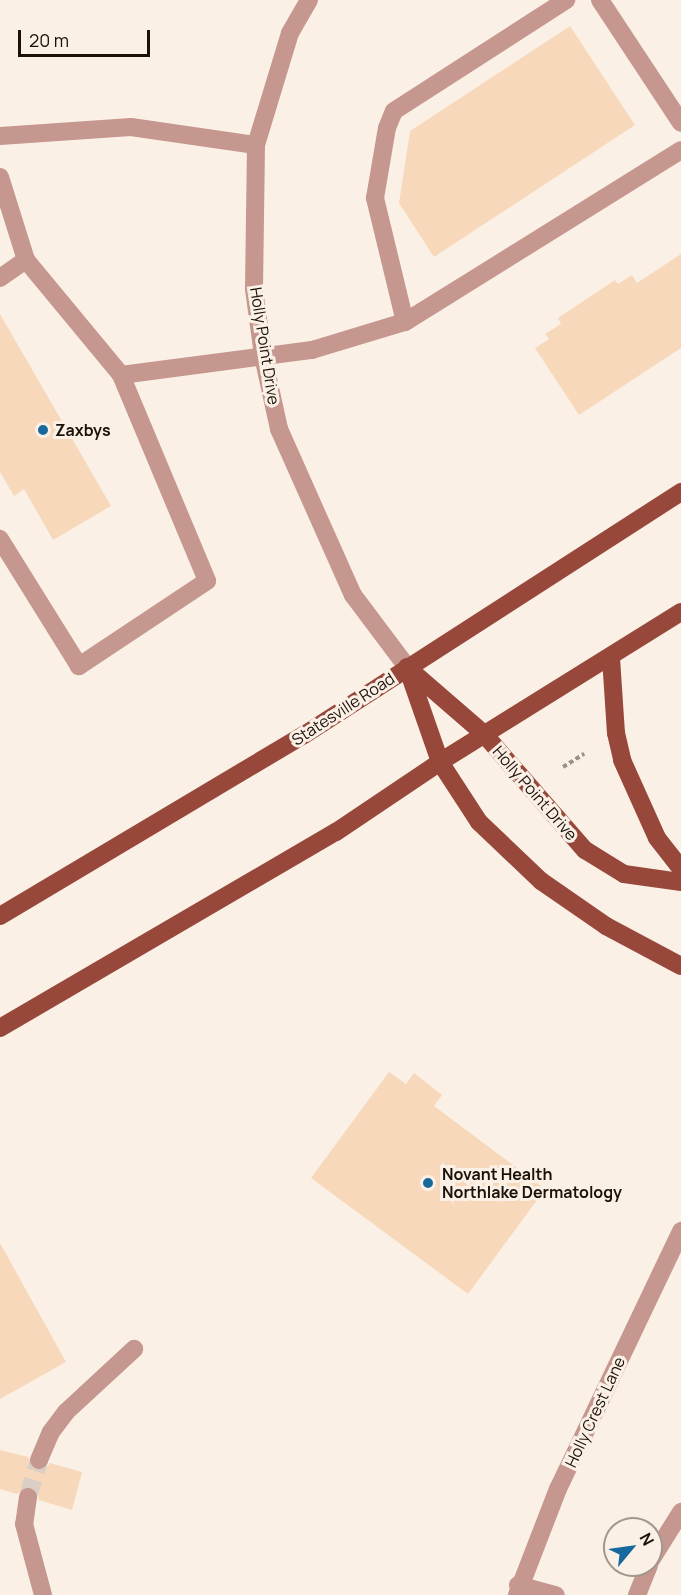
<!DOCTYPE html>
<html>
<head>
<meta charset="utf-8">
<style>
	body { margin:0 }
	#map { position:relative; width:681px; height:1595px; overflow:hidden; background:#fbf0e6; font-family:Manrope,sans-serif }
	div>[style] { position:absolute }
	.building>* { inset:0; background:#f7d8bb }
	.minor-tunnel>* { height:18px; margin-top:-9px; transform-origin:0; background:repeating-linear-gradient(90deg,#d9cfc5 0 18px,transparent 0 27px) }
	.path>* { height:4px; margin-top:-2px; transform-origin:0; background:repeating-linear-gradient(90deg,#9b9188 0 4.5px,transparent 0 7.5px) }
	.minor>* { height:18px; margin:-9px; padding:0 9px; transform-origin:9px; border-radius:9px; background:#c5978e }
	.major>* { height:18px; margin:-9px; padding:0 9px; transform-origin:9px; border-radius:9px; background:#97483b }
	.dots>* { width:16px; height:16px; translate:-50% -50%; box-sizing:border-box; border:3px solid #fbf0e6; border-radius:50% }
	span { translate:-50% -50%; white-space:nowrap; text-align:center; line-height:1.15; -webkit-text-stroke:6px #fbf0e6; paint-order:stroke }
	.street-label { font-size:16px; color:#1a1108 }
	.poi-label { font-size:16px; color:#1a1108; font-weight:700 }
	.left { translate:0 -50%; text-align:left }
	.north { position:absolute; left:603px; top:1517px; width:60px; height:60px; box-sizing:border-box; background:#fbf0e6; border:2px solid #a1978d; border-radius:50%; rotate:61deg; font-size:16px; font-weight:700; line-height:24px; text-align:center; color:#1a1108 }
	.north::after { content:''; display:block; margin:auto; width:21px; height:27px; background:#18699b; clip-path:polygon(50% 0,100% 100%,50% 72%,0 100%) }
	.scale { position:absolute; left:18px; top:30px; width:132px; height:27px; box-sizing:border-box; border:3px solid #1a1108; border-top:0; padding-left:8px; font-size:18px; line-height:21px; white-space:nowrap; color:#1a1108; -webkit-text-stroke:4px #fbf0e6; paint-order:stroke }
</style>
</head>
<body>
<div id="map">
	<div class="building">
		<div style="clip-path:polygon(570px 26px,635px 125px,434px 257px,399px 203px,410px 131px)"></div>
		<div style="clip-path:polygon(681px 254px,681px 348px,579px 415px,535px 348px,549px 339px,545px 334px,561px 324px,558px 318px,615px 280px,618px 284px,632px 275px,637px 283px)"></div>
		<div style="clip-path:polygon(0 314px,111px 506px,53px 540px,24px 489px,14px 496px,0 472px)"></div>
		<div style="clip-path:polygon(389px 1072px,406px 1084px,414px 1073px,442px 1095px,434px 1106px,545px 1189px,468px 1294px,311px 1178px)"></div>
		<div style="clip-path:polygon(0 1243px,66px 1362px,0 1399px)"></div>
		<div style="clip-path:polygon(0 1450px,28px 1457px,35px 1470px,45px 1469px,50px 1463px,82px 1472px,72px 1510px,39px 1500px,38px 1492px,30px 1486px,17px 1494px,0 1489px)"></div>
	</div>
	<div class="minor-tunnel">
		<div style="left:28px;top:1497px;width:39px;rotate:-73deg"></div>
	</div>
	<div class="path">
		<div style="left:563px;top:767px;width:25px;rotate:-32deg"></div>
	</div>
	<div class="minor">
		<div style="left:309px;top:0;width:38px;rotate:120deg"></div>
		<div style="left:290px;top:33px;width:117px;rotate:106.9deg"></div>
		<div style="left:256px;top:145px;width:144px;rotate:90.8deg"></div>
		<div style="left:254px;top:289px;width:68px;rotate:82.3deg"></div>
		<div style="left:263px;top:356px;width:75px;rotate:77.6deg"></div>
		<div style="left:279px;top:429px;width:182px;rotate:66deg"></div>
		<div style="left:353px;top:595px;width:90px;rotate:53.1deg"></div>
		<div style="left:600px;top:0;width:147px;rotate:56.6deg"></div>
		<div style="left:0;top:136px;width:131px;rotate:-3.9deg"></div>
		<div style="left:131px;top:127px;width:126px;rotate:8.2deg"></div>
		<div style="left:0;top:177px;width:87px;rotate:72.6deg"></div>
		<div style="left:26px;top:260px;width:149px;rotate:50.4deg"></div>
		<div style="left:121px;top:375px;width:223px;rotate:67.3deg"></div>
		<div style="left:207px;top:581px;width:154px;rotate:146.4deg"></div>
		<div style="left:79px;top:666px;width:150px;rotate:-121.9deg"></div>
		<div style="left:0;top:278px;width:32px;rotate:-35deg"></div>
		<div style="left:405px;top:322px;width:325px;rotate:-31.9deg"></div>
		<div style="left:121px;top:375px;width:193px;rotate:-7.5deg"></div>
		<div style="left:312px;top:350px;width:97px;rotate:-16.8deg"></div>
		<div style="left:405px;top:322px;width:128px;rotate:-103.6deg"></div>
		<div style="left:375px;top:198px;width:71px;rotate:-80.3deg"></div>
		<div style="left:387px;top:128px;width:18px;rotate:-68deg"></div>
		<div style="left:394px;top:111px;width:205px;rotate:-32.8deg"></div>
		<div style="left:39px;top:1460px;width:30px;rotate:-67deg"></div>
		<div style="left:51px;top:1432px;width:25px;rotate:-53deg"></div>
		<div style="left:66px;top:1412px;width:93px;rotate:-42.8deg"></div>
		<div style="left:28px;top:1497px;width:27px;rotate:98deg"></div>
		<div style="left:24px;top:1524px;width:73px;rotate:75deg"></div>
		<div style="left:651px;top:1560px;width:57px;rotate:-58deg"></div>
		<div style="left:518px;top:1585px;width:39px;rotate:15deg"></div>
		<div style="left:517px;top:1595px;width:114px;rotate:-68.9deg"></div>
		<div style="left:558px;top:1489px;width:286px;rotate:-64.5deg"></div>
		<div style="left:637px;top:1595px;width:32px;rotate:-68deg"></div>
	</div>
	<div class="major">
		<div style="left:611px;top:658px;width:75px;rotate:86.2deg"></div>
		<div style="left:616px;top:733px;width:28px;rotate:77deg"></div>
		<div style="left:622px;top:760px;width:85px;rotate:65.8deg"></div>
		<div style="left:657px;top:838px;width:39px;rotate:52deg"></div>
		<div style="left:407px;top:667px;width:101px;rotate:70.8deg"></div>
		<div style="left:440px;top:762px;width:72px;rotate:57deg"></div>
		<div style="left:479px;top:822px;width:86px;rotate:43.6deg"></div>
		<div style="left:541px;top:881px;width:79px;rotate:34.7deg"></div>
		<div style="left:606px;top:926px;width:85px;rotate:28.1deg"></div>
		<div style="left:409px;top:669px;width:99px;rotate:40.9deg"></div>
		<div style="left:484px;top:734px;width:154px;rotate:49deg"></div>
		<div style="left:585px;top:850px;width:46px;rotate:31.6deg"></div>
		<div style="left:624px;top:874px;width:58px;rotate:8deg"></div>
		<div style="left:0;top:916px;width:354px;rotate:-30.8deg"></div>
		<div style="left:304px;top:735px;width:449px;rotate:-32.8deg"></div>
		<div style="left:0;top:1028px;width:389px;rotate:-30.3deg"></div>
		<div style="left:336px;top:832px;width:125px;rotate:-33.9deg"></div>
		<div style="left:440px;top:762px;width:284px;rotate:-31.9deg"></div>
	</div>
	<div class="dots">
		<div style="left:43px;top:430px;background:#18699b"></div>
		<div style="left:428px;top:1183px;background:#18699b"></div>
	</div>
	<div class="street-label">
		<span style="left:265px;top:346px;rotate:81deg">Holly Point Drive</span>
		<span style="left:343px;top:709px;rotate:-33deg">Statesville Road</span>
		<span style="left:535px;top:793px;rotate:49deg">Holly Point Drive</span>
		<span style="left:595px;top:1412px;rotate:-65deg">Holly Crest Lane</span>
	</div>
	<div class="poi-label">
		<span class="left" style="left:55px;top:430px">Zaxbys</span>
		<span class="left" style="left:442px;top:1183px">Novant Health<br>Northlake Dermatology</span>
	</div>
	<div class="north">N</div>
	<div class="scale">20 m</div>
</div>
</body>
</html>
